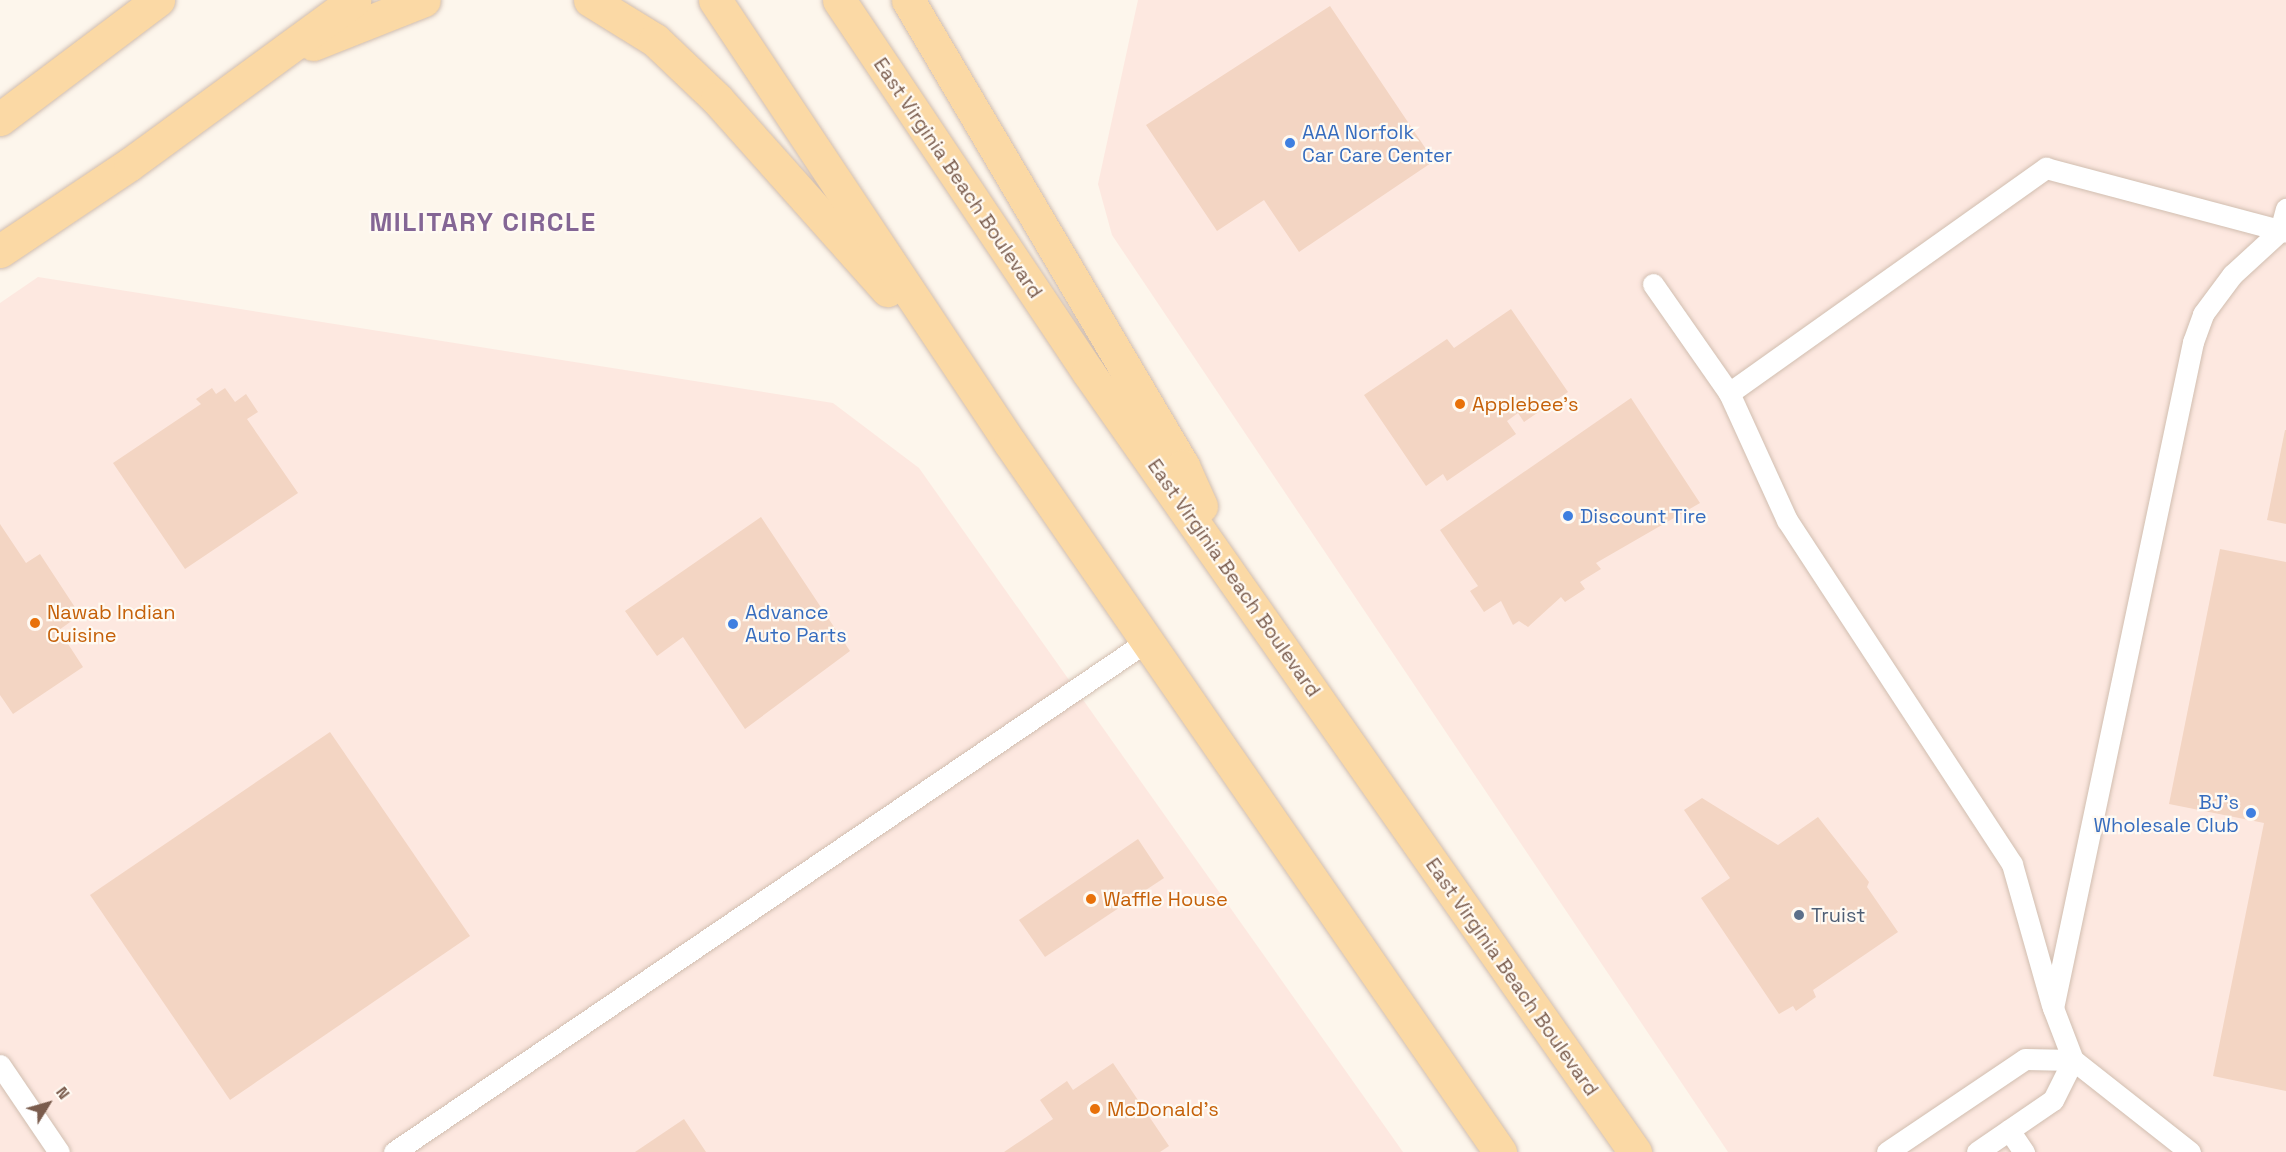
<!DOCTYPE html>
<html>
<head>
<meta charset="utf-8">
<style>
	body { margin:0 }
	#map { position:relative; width:2286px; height:1152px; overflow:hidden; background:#fdf6ec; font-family:"Space Grotesk",sans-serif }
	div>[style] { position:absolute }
	.commercial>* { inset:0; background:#fde8e0 }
	.building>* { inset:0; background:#f3d5c3 }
	.roads { filter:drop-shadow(0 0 2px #d1beb0) drop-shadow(0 0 2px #d1beb0) }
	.lane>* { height:21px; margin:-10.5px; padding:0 10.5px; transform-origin:10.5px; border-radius:10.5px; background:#fff }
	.primary>* { height:33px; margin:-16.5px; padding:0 16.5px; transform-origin:16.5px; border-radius:16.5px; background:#fbd9a5 }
	.dots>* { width:16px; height:16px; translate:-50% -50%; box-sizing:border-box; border:3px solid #fffaf3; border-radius:50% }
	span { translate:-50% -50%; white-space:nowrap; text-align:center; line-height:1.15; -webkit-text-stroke:4.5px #fffaf3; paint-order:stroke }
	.shop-label { font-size:20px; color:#366cbe }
	.left { translate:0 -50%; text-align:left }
	.right { translate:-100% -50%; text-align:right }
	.street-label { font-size:20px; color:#7a5c4d }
	.food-label { font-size:20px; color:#c56008 }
	.service-label { font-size:20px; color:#4e5e75 }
	.district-label { font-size:26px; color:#846695; font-weight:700; letter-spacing:1.5px }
	.north { position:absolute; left:18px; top:1074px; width:60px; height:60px; -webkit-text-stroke:4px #fffaf3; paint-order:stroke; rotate:53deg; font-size:16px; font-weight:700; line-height:24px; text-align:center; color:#7a5c4d }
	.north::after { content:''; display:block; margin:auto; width:21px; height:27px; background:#7a5c4d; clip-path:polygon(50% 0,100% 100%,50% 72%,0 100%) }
</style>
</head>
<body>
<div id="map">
	<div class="commercial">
		<div style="clip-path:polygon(1138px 0,2286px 0,2286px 1152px,1728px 1152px,1112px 235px,1098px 184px)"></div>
		<div style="clip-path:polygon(38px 277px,833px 403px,919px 468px,1403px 1152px,0 1152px,0 303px)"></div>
	</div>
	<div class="building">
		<div style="clip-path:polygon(1330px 6px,1434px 161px,1299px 252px,1264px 200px,1217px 231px,1146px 125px)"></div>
		<div style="clip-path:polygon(1511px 309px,1568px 392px,1524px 422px,1518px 413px,1507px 421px,1516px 434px,1447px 481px,1443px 474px,1426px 486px,1364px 395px,1447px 339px,1454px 348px)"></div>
		<div style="clip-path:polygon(212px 388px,216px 394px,225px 388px,235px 402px,246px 394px,258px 412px,247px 419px,298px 493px,185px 569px,113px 463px,201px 404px,196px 399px)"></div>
		<div style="clip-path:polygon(1631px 398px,1700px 503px,1596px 563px,1601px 569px,1580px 582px,1585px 589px,1565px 602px,1561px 597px,1528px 627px,1519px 621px,1513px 625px,1501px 601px,1484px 612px,1470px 591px,1478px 586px,1440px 530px)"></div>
		<div style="clip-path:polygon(2285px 430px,2286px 430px,2286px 524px,2267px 520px)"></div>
		<div style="clip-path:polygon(761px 517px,850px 651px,745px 729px,683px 637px,657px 656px,625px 611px)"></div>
		<div style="clip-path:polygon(0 524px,26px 563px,40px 554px,80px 615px,59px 630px,83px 667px,13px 714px,0 695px)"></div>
		<div style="clip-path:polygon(2220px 549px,2286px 562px,2286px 1091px,2213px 1076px,2264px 823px,2169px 804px)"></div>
		<div style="clip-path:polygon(330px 732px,470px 936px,230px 1100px,90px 895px)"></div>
		<div style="clip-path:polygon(1702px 798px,1778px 845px,1818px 817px,1869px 882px,1867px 887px,1898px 932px,1813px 990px,1816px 997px,1796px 1011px,1793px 1006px,1779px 1014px,1701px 898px,1730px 878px,1684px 810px)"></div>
		<div style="clip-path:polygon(1138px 839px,1164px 878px,1045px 957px,1019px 920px)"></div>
		<div style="clip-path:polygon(1113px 1063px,1169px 1146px,1160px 1152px,1004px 1152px,1053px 1119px,1040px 1100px,1067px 1081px,1073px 1090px)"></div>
		<div style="clip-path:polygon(684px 1119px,706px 1152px,635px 1152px)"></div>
	</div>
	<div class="roads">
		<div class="lane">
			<div style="left:1653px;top:284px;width:133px;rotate:55.1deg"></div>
			<div style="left:1729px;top:393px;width:140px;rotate:65.5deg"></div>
			<div style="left:1787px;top:520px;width:411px;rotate:56.8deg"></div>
			<div style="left:2012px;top:864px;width:147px;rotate:74.2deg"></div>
			<div style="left:1729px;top:393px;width:389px;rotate:-35.4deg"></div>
			<div style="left:2046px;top:168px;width:248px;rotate:14.9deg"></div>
			<div style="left:0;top:1065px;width:105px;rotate:55.9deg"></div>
			<div style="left:2009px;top:1130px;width:27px;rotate:56deg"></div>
			<div style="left:394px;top:1152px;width:910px;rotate:-34.16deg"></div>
			<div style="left:1887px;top:1152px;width:166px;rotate:-34deg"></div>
			<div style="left:2025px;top:1059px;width:48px;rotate:1.2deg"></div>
			<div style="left:1977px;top:1152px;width:92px;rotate:-34.4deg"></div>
			<div style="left:2053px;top:1100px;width:45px;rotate:-63.4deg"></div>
			<div style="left:2190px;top:1152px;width:149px;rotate:-141.8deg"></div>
			<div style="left:2073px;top:1060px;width:56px;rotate:-111deg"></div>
			<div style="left:2053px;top:1008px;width:681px;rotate:-78.13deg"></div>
			<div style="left:2193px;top:342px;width:30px;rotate:-70deg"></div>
			<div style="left:2203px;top:314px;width:49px;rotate:-53.4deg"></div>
			<div style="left:2232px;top:275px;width:65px;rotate:-42.5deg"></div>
			<div style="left:2280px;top:231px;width:23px;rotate:-75deg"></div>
		</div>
		<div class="primary">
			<div style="left:590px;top:0;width:76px;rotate:31.6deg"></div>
			<div style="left:655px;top:40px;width:86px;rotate:43.6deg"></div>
			<div style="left:717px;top:99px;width:256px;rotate:48.3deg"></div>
			<div style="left:715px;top:0;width:532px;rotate:56.34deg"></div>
			<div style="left:1010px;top:443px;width:862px;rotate:55.35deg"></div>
			<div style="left:839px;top:0;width:448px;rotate:56.2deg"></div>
			<div style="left:1088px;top:372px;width:953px;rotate:54.96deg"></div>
			<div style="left:908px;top:0;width:541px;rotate:59.45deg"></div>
			<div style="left:1183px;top:466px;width:44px;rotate:65.8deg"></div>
			<div style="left:313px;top:44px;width:119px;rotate:-21.6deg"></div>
			<div style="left:0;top:119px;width:198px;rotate:-37deg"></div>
			<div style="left:0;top:251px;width:156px;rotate:-33.8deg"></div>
			<div style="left:130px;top:164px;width:278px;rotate:-36.2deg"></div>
		</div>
	</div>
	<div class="dots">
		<div style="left:1290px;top:143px;background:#3f7fe0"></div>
		<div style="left:1460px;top:404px;background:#e8710a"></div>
		<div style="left:1568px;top:516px;background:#3f7fe0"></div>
		<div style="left:35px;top:623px;background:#e8710a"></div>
		<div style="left:733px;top:624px;background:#3f7fe0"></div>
		<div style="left:2251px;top:813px;background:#3f7fe0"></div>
		<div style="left:1091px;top:899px;background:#e8710a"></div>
		<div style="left:1799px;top:915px;background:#5c6f8a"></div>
		<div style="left:1095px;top:1109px;background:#e8710a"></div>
	</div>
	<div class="shop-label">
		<span class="left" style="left:1302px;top:144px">AAA Norfolk<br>Car Care Center</span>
		<span class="left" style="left:1580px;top:516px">Discount Tire</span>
		<span class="left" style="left:745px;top:624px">Advance<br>Auto Parts</span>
		<span class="right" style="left:2239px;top:814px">BJ's<br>Wholesale Club</span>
	</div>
	<div class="street-label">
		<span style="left:958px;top:178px;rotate:56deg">East Virginia Beach Boulevard</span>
		<span style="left:1234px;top:578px;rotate:55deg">East Virginia Beach Boulevard</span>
		<span style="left:1512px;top:977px;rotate:55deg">East Virginia Beach Boulevard</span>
	</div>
	<div class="food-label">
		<span class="left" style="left:1472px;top:404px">Applebee's</span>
		<span class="left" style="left:47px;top:624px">Nawab Indian<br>Cuisine</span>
		<span class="left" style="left:1103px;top:899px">Waffle House</span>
		<span class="left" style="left:1107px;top:1109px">McDonald's</span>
	</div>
	<div class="service-label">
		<span class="left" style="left:1811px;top:915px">Truist</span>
	</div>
	<div class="district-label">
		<span style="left:483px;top:223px">MILITARY CIRCLE</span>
	</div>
	<div class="north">N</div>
</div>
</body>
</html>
